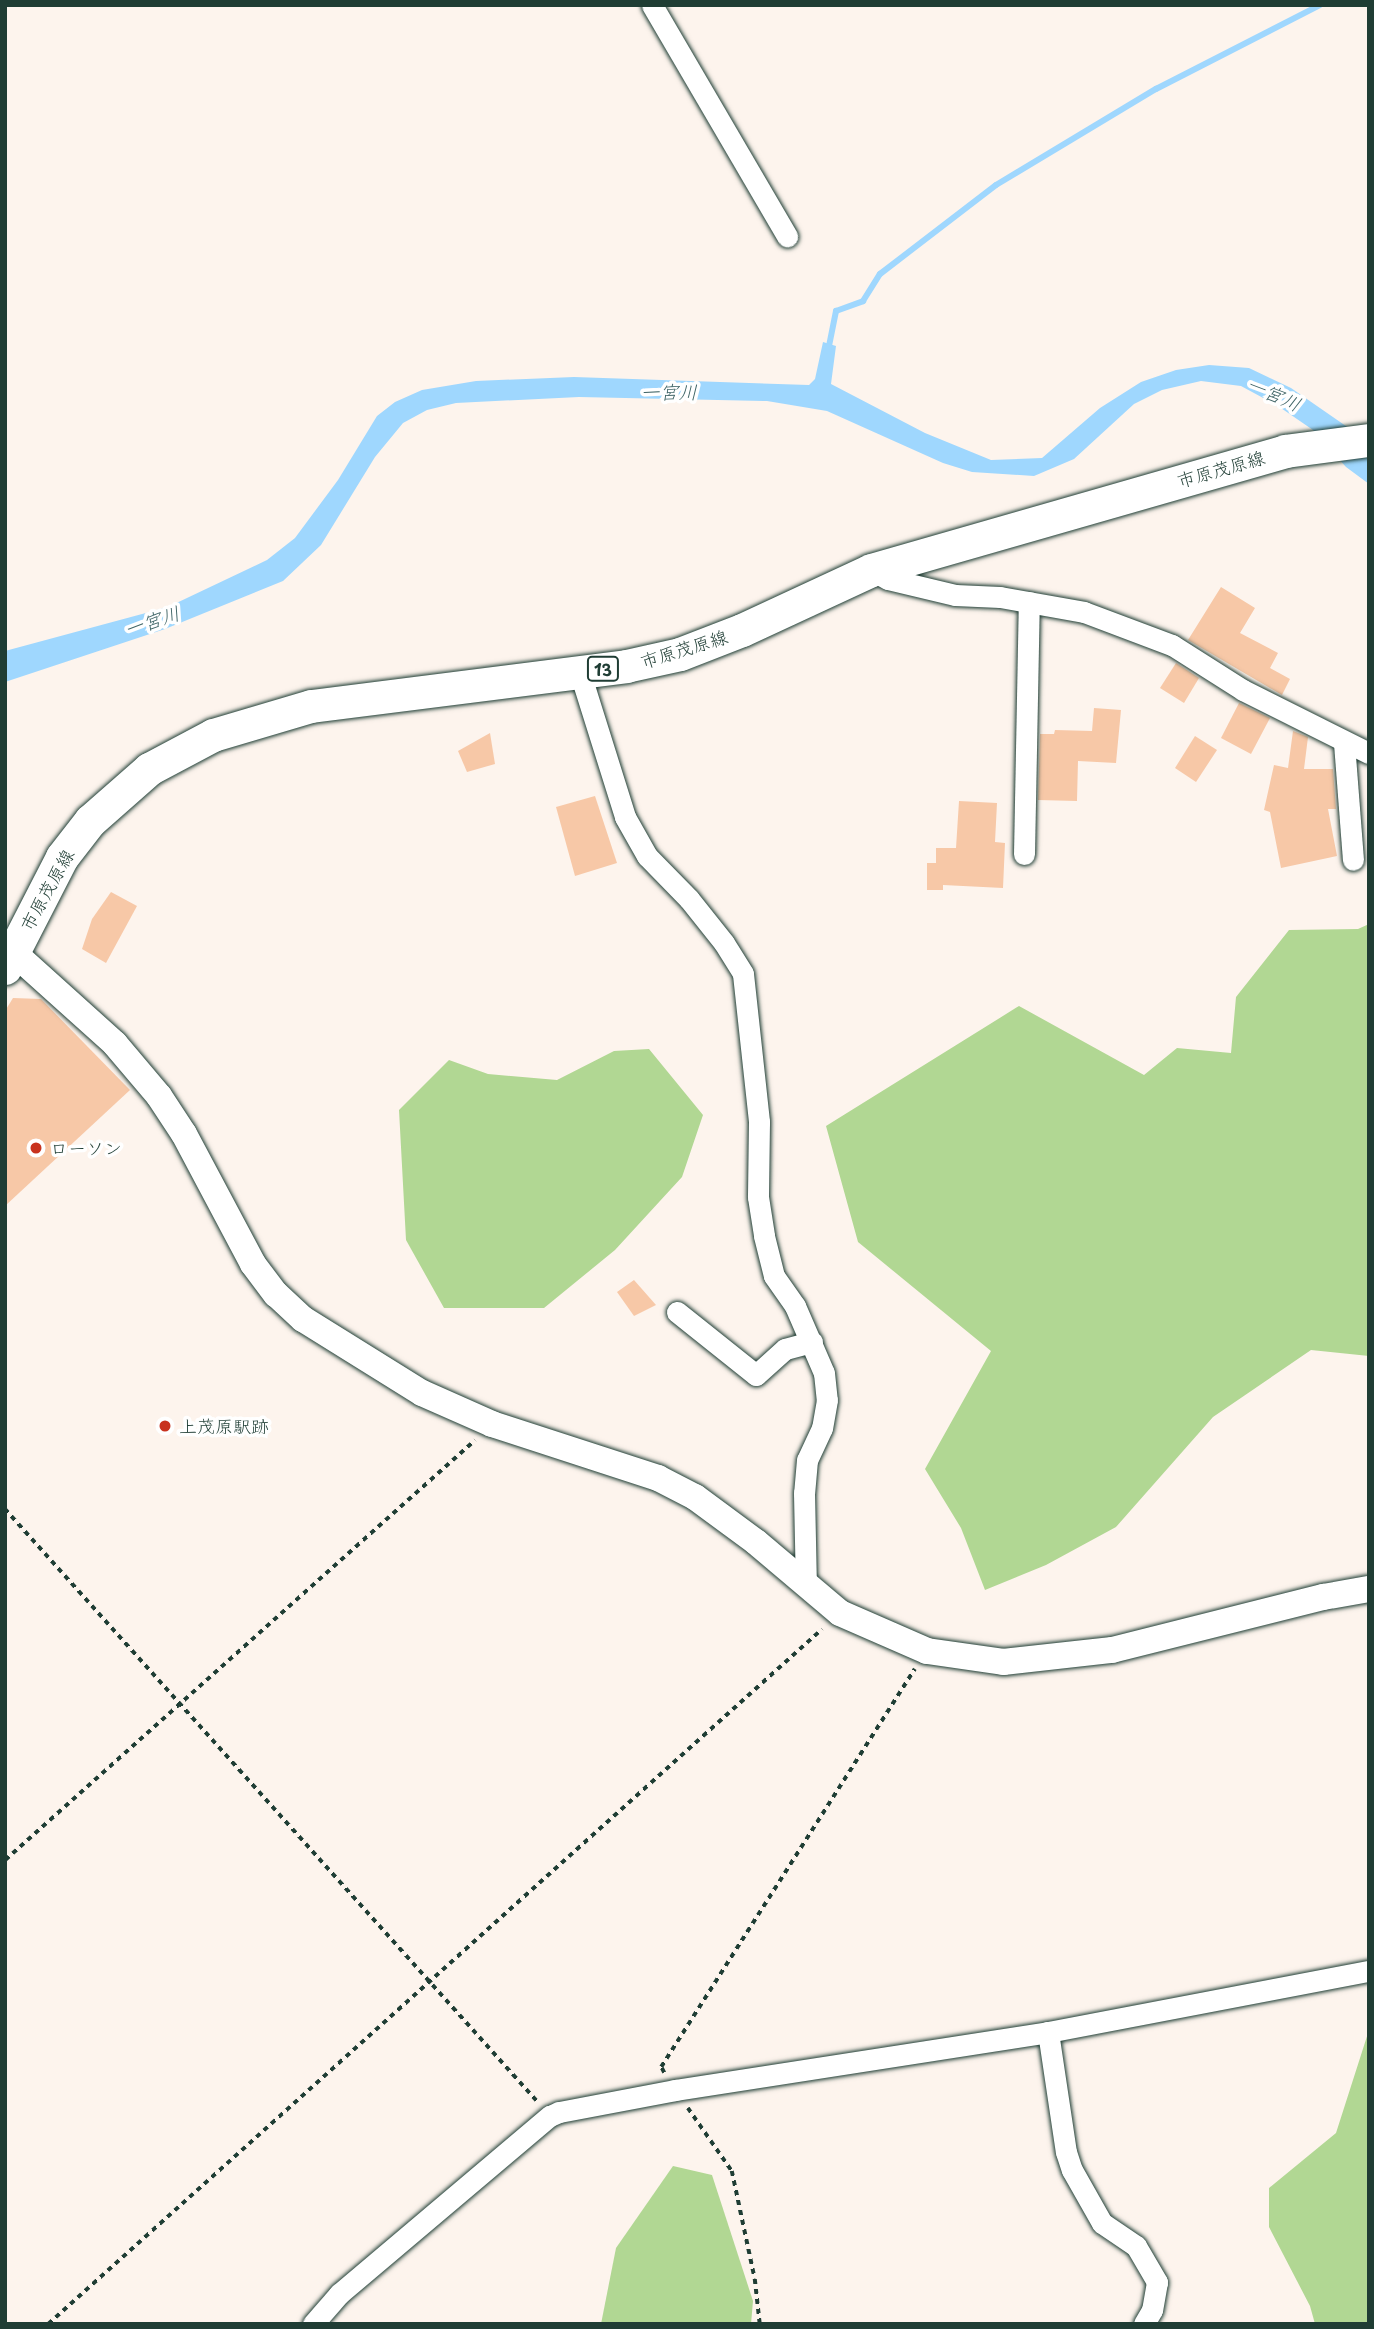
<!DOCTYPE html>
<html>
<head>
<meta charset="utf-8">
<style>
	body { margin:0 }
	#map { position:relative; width:1374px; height:2329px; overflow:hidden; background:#fdf4ed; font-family:"Playpen Sans","Klee One",sans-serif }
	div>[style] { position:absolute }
	.green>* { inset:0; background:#b1d793 }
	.water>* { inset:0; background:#9fd7fe }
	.stream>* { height:6px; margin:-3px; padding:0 3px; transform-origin:3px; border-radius:3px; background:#9fd7fe }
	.building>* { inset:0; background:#f7c8a7 }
	.path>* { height:3.5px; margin-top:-1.75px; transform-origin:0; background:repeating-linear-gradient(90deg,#1f3d34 0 5px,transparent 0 10px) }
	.roads { filter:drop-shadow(0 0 2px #1f3d34) drop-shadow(0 0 2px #1f3d34) }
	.minor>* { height:21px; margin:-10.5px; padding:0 10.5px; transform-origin:10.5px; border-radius:10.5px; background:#fff }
	.tertiary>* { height:26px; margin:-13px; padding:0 13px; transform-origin:13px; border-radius:13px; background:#fff }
	.primary>* { height:33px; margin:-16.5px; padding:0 16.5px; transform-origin:16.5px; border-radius:16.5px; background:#fff }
	.dots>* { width:19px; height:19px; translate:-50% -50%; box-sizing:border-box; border:4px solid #fff; border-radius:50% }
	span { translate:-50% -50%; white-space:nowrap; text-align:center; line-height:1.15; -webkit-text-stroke:7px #fff; paint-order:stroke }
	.shield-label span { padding:2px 5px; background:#fff; border:2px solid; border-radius:5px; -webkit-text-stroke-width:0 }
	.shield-label { font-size:16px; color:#1f3d34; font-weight:700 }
	.street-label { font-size:18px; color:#1f3d34 }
	.poi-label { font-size:18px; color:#1f3d34 }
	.left { translate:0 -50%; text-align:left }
	.water-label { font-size:19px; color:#3f6466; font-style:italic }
	.frame { position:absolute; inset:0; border:7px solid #1f3d34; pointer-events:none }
</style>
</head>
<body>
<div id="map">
	<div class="green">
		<div style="clip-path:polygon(1369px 924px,1369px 1356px,1311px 1350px,1213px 1417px,1116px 1527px,1046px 1565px,985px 1590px,961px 1528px,925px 1469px,991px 1351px,858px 1242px,826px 1126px,1019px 1006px,1144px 1075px,1177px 1048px,1231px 1053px,1236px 997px,1289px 930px,1358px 929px)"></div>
		<div style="clip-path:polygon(649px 1049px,703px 1115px,682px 1177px,615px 1250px,544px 1308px,444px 1308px,406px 1240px,399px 1110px,449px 1060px,488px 1074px,557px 1080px,614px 1051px)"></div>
		<div style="clip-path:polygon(1369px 2030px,1369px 2324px,1315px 2324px,1310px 2306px,1269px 2227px,1269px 2188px,1336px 2133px)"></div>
		<div style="clip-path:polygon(673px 2166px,712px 2175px,753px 2301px,751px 2324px,601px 2324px,616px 2248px)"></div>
	</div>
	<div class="water">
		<div style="clip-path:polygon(823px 342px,836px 346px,831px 384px,925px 433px,991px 460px,1042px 458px,1100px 408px,1141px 382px,1176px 370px,1209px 365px,1249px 368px,1291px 388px,1369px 442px,1369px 484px,1346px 467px,1313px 430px,1278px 406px,1241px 386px,1201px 381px,1162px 390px,1134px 404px,1074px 459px,1034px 476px,972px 472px,943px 463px,827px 411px,767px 401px,579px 397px,456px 403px,427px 410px,403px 423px,375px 457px,321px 545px,283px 581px,165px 629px,5px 682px,5px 651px,168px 607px,267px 560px,295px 538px,338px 480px,377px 416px,395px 402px,422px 390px,476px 381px,574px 377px,809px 385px,815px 379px)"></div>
	</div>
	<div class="stream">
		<div style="left:828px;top:351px;width:41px;rotate:-78.7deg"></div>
		<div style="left:836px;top:311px;width:29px;rotate:-20deg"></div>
		<div style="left:863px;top:301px;width:32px;rotate:-58deg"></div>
		<div style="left:880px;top:274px;width:146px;rotate:-37.5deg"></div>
		<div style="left:996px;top:185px;width:187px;rotate:-31deg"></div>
		<div style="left:1156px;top:89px;width:184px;rotate:-27.1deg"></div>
	</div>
	<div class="building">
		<div style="clip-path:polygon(1221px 587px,1255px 608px,1240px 633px,1278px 653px,1270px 668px,1290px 679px,1282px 695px,1188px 640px)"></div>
		<div style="clip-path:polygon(1176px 663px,1199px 678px,1184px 703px,1160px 688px)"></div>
		<div style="clip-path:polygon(1239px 703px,1270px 718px,1251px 754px,1221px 738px)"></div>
		<div style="clip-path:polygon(1094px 708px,1121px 710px,1116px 763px,1078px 761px,1077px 801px,1038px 800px,1040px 734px,1054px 734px,1055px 730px,1092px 731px)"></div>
		<div style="clip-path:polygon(1293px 731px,1308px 737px,1304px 769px,1333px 769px,1336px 809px,1328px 809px,1337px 856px,1281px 868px,1270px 812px,1264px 810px,1274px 765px,1288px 768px)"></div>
		<div style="clip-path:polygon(490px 733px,495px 764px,467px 772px,458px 751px)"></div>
		<div style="clip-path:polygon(1195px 736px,1217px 750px,1196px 782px,1175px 768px)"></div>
		<div style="clip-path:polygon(595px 796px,617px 863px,575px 876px,556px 807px)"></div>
		<div style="clip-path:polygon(959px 801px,997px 803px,995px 842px,1005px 843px,1003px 888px,943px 885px,943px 890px,927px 890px,927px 863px,936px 863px,936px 848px,956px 848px)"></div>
		<div style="clip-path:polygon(111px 892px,137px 906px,106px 963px,82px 949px,92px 919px)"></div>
		<div style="clip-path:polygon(13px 998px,41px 999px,130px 1090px,5px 1206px,5px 1011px)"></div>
		<div style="clip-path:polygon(634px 1280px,656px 1305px,634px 1316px,617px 1292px)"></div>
	</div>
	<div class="path">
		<div style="left:5px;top:1509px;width:796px;rotate:48.06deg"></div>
		<div style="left:5px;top:1860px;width:630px;rotate:-41.78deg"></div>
		<div style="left:664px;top:2073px;width:7px;rotate:-117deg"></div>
		<div style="left:661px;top:2067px;width:472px;rotate:-57.5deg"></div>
		<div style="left:688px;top:2108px;width:77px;rotate:55.1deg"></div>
		<div style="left:732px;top:2171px;width:110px;rotate:78deg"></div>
		<div style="left:755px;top:2279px;width:45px;rotate:83.7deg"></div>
		<div style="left:48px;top:2324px;width:1040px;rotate:-41.92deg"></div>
	</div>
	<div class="roads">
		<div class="minor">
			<div style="left:652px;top:5px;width:268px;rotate:59.7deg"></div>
			<div style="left:871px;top:570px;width:19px;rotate:28deg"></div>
			<div style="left:888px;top:579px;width:69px;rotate:13.4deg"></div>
			<div style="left:955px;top:595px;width:45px;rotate:2.5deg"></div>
			<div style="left:1000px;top:597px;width:85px;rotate:10.1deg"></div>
			<div style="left:1084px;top:612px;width:94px;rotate:20.6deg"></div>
			<div style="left:1172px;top:645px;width:84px;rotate:32.4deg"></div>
			<div style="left:1243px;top:690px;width:141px;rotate:26.6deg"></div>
			<div style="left:580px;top:673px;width:151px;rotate:72.6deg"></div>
			<div style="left:625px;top:817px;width:45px;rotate:60.6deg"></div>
			<div style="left:647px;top:856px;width:60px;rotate:45.7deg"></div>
			<div style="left:689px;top:899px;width:56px;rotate:51.5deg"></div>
			<div style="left:724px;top:943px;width:36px;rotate:58deg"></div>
			<div style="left:743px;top:974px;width:149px;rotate:83.8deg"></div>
			<div style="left:759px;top:1122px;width:75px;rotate:90.8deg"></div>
			<div style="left:758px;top:1197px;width:39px;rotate:81deg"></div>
			<div style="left:764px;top:1236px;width:41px;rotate:76deg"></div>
			<div style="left:774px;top:1276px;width:37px;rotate:55deg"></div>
			<div style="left:795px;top:1306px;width:73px;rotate:66.6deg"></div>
			<div style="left:824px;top:1373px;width:27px;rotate:84deg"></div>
			<div style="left:827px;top:1400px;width:28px;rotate:100deg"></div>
			<div style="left:822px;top:1428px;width:35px;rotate:115deg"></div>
			<div style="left:807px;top:1460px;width:33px;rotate:95deg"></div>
			<div style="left:804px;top:1493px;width:93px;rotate:88.8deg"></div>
			<div style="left:1344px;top:743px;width:117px;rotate:85.6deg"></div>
			<div style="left:1024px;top:854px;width:252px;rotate:-88.9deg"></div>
			<div style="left:677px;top:1312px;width:101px;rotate:38.6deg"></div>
			<div style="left:756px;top:1375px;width:39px;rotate:-42deg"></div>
			<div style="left:785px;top:1349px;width:28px;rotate:-15deg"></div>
			<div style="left:1048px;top:2032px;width:121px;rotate:81.5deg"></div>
			<div style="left:1066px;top:2152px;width:19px;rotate:72deg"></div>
			<div style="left:1072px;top:2170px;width:61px;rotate:60.5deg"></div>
			<div style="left:1102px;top:2223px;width:41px;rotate:34.1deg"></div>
			<div style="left:1136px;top:2246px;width:42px;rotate:59.7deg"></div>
			<div style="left:1157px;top:2282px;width:28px;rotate:100deg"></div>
			<div style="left:1152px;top:2310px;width:16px;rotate:120deg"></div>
			<div style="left:313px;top:2324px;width:40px;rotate:-49deg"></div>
			<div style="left:339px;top:2294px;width:276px;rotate:-40.2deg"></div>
			<div style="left:550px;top:2116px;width:10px;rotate:-24deg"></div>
			<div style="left:559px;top:2112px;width:118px;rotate:-10.7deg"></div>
			<div style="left:675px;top:2090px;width:377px;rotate:-8.8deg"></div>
			<div style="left:1048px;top:2032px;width:327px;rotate:-10.8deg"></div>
		</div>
		<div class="tertiary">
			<div style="left:13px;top:952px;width:137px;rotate:42deg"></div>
			<div style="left:115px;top:1044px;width:68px;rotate:49.8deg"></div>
			<div style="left:159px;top:1096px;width:45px;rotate:56.7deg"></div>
			<div style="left:184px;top:1134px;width:147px;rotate:62deg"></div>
			<div style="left:253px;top:1264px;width:38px;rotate:53deg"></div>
			<div style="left:276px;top:1294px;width:37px;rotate:43deg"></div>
			<div style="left:303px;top:1319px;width:140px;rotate:31.9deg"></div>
			<div style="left:422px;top:1393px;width:77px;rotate:23.9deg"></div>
			<div style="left:492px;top:1424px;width:175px;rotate:18deg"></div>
			<div style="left:658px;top:1478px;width:42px;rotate:27.2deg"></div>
			<div style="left:695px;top:1497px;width:76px;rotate:36.4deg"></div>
			<div style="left:756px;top:1542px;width:110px;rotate:40.2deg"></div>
			<div style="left:840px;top:1613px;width:95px;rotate:23.6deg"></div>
			<div style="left:927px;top:1651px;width:77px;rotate:8.2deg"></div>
			<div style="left:1003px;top:1662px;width:110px;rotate:-6.3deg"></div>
			<div style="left:1112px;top:1650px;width:218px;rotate:-14.1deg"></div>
			<div style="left:1323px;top:1597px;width:47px;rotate:-9.9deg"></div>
		</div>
		<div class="primary">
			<div style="left:5px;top:968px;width:125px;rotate:-62.8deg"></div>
			<div style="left:62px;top:857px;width:46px;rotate:-52.1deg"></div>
			<div style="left:90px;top:821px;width:79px;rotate:-41.4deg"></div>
			<div style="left:149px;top:769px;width:72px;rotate:-28deg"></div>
			<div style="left:213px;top:735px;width:102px;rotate:-16.5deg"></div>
			<div style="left:311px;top:706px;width:318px;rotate:-7.2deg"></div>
			<div style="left:626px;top:666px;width:55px;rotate:-12.5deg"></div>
			<div style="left:680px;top:654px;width:66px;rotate:-21.2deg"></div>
			<div style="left:742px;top:630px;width:142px;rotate:-24.9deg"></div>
			<div style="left:871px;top:570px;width:431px;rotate:-16deg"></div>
			<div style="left:1285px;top:451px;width:85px;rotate:-7.5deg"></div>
		</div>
	</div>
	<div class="dots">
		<div style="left:36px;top:1148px;background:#c8321e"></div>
		<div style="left:165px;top:1426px;background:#c8321e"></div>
	</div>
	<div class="shield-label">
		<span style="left:603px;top:669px">13</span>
	</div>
	<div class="street-label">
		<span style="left:1221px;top:469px;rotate:-16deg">市原茂原線</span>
		<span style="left:684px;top:649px;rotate:-17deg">市原茂原線</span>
		<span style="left:47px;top:890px;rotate:-61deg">市原茂原線</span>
	</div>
	<div class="poi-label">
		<span class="left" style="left:50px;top:1148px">ローソン</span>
		<span class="left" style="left:179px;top:1426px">上茂原駅跡</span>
	</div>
	<div class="water-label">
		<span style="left:669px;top:392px">一宮川</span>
		<span style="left:1274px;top:394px;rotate:24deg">一宮川</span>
		<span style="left:152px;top:621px;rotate:-18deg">一宮川</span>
	</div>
	<div class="frame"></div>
</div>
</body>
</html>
